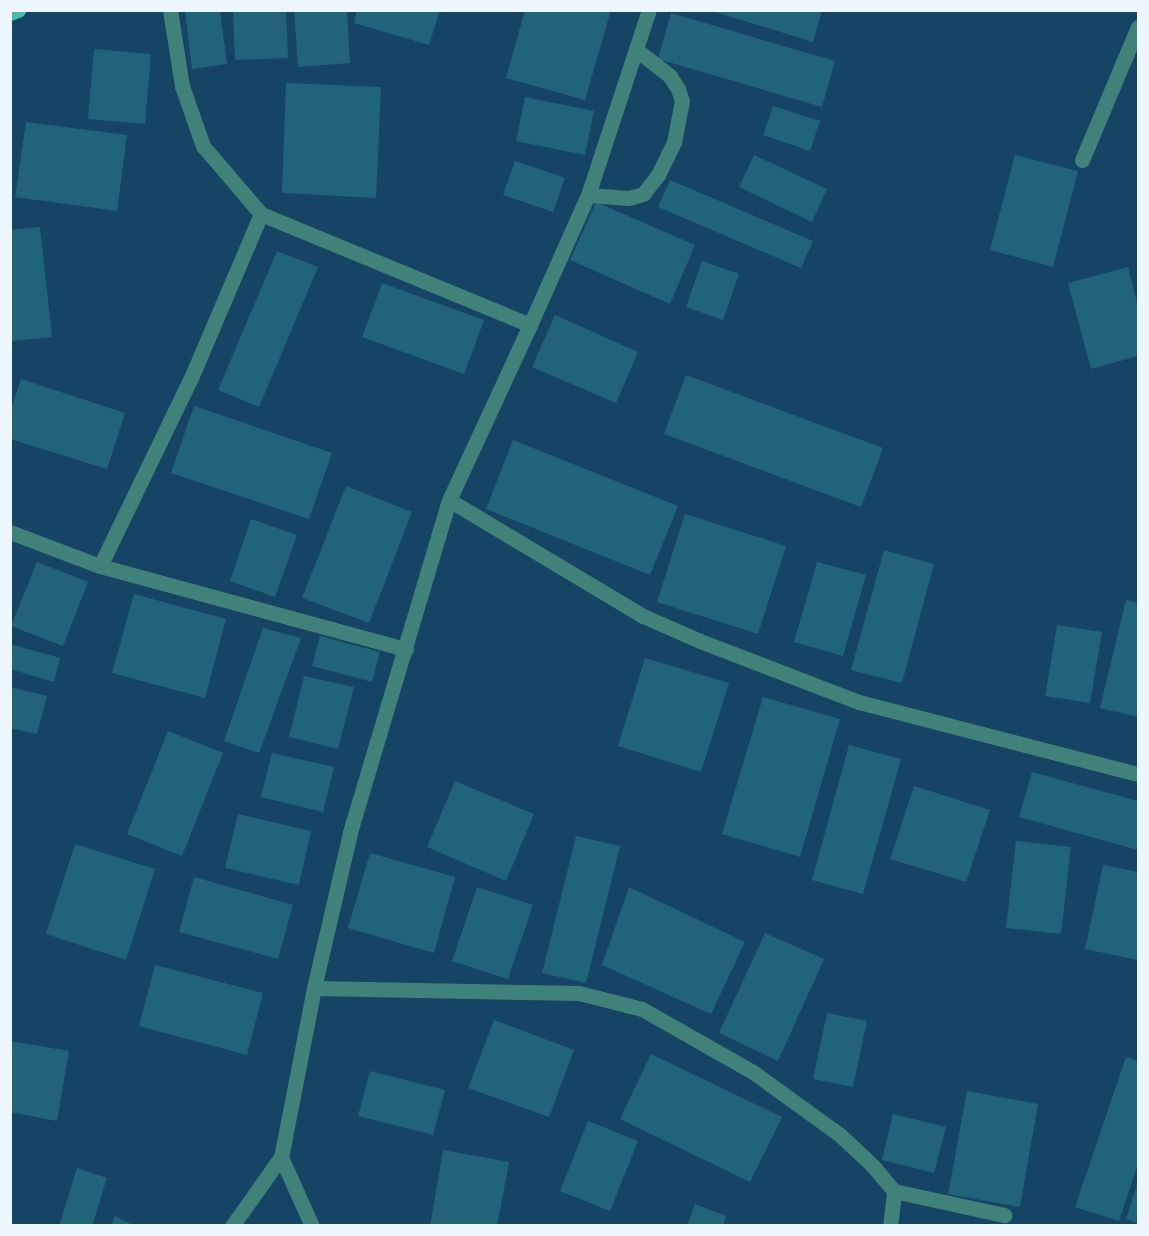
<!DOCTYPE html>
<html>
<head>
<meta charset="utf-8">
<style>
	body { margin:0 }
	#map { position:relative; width:1149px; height:1236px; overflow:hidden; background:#154465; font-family:"Alegreya Sans",sans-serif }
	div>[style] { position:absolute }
	.building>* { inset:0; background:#21647a }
	.minor>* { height:15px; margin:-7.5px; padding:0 7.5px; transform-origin:7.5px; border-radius:7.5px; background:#408279 }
	.primary>* { height:15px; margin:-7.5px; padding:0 7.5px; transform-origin:7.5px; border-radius:7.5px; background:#4cbcad }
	span { translate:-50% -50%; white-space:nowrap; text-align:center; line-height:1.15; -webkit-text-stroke:6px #162938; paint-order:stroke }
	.frame { position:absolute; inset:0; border:12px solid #ecf6fe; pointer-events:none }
</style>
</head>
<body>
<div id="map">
	<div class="building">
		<div style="clip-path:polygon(185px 10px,220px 10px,227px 64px,192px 69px)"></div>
		<div style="clip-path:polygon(233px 10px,286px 10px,288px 58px,235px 60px)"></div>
		<div style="clip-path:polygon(294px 10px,347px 10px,350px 63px,298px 67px)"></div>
		<div style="clip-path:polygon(357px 10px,440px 10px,429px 45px,354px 23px)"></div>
		<div style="clip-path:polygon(525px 10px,611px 10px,585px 100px,506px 78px)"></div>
		<div style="clip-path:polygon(709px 10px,822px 10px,813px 42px)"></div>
		<div style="clip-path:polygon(671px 13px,835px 61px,822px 107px,658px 59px)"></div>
		<div style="clip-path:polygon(94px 49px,151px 54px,145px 124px,88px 119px)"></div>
		<div style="clip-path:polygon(286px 83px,381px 87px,376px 198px,282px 193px)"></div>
		<div style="clip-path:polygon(525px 97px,594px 111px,585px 155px,516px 141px)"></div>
		<div style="clip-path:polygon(773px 106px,820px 121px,810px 151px,763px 135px)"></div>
		<div style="clip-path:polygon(26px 122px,127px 135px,117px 211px,15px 197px)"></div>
		<div style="clip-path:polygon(754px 155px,827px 189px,812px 222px,739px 187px)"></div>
		<div style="clip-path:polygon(1015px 155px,1078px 171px,1053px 267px,990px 250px)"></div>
		<div style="clip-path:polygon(515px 161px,565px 178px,553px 212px,503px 195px)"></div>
		<div style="clip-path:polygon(670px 180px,813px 241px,801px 268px,658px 207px)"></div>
		<div style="clip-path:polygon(596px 202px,695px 245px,670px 304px,570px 260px)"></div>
		<div style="clip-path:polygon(40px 227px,52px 337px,12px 341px,10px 230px)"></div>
		<div style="clip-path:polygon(277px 251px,318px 267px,259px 407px,218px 390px)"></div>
		<div style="clip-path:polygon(702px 261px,739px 274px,723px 320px,686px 307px)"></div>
		<div style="clip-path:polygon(1128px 267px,1138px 306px,1138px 356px,1091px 369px,1068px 283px)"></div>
		<div style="clip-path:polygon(382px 283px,484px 320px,464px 374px,362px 337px)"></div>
		<div style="clip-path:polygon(555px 315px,638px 352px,616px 403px,532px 367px)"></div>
		<div style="clip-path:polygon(686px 375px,883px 448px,861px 507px,664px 434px)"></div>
		<div style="clip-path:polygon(21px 379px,125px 413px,107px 469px,10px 439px,10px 412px)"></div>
		<div style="clip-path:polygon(194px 406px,332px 453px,309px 519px,171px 473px)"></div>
		<div style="clip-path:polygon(513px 440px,678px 506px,650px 575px,486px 509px)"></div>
		<div style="clip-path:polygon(346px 486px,412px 512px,369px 623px,302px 598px)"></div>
		<div style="clip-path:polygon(685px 514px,786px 546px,758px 634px,657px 602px)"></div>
		<div style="clip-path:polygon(251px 519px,297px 535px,275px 597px,230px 581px)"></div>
		<div style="clip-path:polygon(884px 550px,934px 564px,902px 683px,851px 670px)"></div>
		<div style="clip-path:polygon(37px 562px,88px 582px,63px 646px,11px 626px)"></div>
		<div style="clip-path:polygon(817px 562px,866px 575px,843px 656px,794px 642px)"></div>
		<div style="clip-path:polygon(134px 594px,226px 619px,205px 698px,112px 673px)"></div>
		<div style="clip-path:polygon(1126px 600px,1138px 603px,1138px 717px,1100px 708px)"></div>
		<div style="clip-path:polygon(1057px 625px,1102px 632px,1090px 703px,1045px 696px)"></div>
		<div style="clip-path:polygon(263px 628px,301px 638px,259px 753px,224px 741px)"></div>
		<div style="clip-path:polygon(320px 636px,380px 652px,372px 682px,312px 666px)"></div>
		<div style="clip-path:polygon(10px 644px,60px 658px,54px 682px,10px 669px)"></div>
		<div style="clip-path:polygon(645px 658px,729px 683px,701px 772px,618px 746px)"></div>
		<div style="clip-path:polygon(304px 676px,354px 687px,338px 749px,289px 737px)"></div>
		<div style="clip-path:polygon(10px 687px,47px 696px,37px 734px,10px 728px)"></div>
		<div style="clip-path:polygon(763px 697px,840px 719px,800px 857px,722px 834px)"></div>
		<div style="clip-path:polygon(168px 731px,223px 753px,182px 856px,127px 834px)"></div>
		<div style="clip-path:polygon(849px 745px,901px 759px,863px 894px,812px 880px)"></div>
		<div style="clip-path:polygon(272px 753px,334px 767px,323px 812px,261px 797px)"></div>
		<div style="clip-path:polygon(1032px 772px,1138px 801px,1138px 850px,1019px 817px)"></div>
		<div style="clip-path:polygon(455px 781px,534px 814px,506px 881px,427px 847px)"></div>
		<div style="clip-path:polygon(914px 786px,990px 810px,966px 882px,890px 859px)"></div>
		<div style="clip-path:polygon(238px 814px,311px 831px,299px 885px,225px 868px)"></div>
		<div style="clip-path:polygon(576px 836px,620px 846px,586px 983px,542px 973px)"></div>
		<div style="clip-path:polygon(1016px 841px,1071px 847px,1061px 934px,1006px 928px)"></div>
		<div style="clip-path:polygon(75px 844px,155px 869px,126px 960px,46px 934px)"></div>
		<div style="clip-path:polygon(370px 853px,455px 877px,434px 953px,348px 928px)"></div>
		<div style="clip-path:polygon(1103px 865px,1138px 872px,1138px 960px,1085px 949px)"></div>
		<div style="clip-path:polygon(194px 877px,293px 905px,278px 959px,179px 932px)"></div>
		<div style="clip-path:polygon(477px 887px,533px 905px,508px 979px,452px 961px)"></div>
		<div style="clip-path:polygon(629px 887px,745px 942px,711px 1014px,602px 965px)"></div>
		<div style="clip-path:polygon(765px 933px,824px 959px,778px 1061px,719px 1033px)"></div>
		<div style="clip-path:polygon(155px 965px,263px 993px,247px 1055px,139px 1026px)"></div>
		<div style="clip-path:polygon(827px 1013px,867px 1021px,853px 1087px,813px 1079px)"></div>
		<div style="clip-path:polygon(494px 1020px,574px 1050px,549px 1117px,468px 1088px)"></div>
		<div style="clip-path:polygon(10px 1041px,69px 1051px,57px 1121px,10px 1112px)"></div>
		<div style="clip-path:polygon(651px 1054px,782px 1117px,750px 1182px,620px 1119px)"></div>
		<div style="clip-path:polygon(1126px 1057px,1138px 1061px,1138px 1164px,1119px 1221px,1075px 1207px)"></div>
		<div style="clip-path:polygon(370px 1071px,445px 1090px,433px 1135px,358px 1116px)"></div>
		<div style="clip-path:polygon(967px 1091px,1038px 1104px,1020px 1207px,948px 1194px)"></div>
		<div style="clip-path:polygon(893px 1114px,946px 1127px,934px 1173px,882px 1160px)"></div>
		<div style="clip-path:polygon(588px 1121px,638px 1141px,610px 1211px,560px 1191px)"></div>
		<div style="clip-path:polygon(443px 1150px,509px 1162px,497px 1226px,430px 1226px)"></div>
		<div style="clip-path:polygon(77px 1168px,107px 1178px,92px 1226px,59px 1226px)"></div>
		<div style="clip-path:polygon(1138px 1181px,1138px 1223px,1126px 1219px)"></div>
		<div style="clip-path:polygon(695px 1204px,726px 1216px,723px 1226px,687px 1226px)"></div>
		<div style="clip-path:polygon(115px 1216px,135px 1226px,111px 1226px)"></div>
	</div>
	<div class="minor">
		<div style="left:170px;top:10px;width:77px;rotate:81deg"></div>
		<div style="left:182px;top:86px;width:64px;rotate:70.7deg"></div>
		<div style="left:203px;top:146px;width:89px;rotate:49.5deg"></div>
		<div style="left:261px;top:214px;width:291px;rotate:22.4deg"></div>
		<div style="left:530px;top:325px;width:193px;rotate:114.8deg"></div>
		<div style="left:449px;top:500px;width:347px;rotate:106.6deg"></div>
		<div style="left:350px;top:833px;width:159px;rotate:103.1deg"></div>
		<div style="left:314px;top:988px;width:172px;rotate:101deg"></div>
		<div style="left:281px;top:1157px;width:76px;rotate:65.8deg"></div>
		<div style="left:1082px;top:160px;width:144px;rotate:-67.2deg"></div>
		<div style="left:588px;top:195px;width:41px;rotate:4.2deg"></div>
		<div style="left:629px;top:198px;width:15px;rotate:-16deg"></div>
		<div style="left:643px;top:194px;width:24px;rotate:-52deg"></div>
		<div style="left:658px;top:175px;width:37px;rotate:-64deg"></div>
		<div style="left:674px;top:142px;width:42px;rotate:-79deg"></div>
		<div style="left:682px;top:101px;width:13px;rotate:-108deg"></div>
		<div style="left:678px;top:89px;width:15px;rotate:-122deg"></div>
		<div style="left:670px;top:76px;width:41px;rotate:-142deg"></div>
		<div style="left:530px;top:325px;width:142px;rotate:-66deg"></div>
		<div style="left:588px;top:195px;width:195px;rotate:-71.8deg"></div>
		<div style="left:449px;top:500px;width:226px;rotate:30.9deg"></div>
		<div style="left:643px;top:616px;width:62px;rotate:23.7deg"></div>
		<div style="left:700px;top:641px;width:170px;rotate:21deg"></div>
		<div style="left:859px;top:702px;width:288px;rotate:14.5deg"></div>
		<div style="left:10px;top:532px;width:96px;rotate:20.7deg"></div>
		<div style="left:100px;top:566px;width:317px;rotate:15.2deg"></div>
		<div style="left:100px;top:566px;width:209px;rotate:-64.2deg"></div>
		<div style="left:191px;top:378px;width:178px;rotate:-66.9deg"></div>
		<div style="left:314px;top:988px;width:265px;rotate:1.1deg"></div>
		<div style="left:579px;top:993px;width:65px;rotate:14.3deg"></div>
		<div style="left:642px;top:1009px;width:128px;rotate:29.6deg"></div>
		<div style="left:753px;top:1072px;width:107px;rotate:35.9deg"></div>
		<div style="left:840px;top:1135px;width:45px;rotate:43.2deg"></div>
		<div style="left:873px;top:1166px;width:33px;rotate:50deg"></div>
		<div style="left:894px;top:1191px;width:113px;rotate:12.3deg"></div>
		<div style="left:232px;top:1226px;width:85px;rotate:-54.6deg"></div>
		<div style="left:890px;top:1226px;width:35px;rotate:-83deg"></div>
	</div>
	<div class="primary">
		<div style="left:10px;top:13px;width:9px;rotate:-21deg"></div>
	</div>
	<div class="frame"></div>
</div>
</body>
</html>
